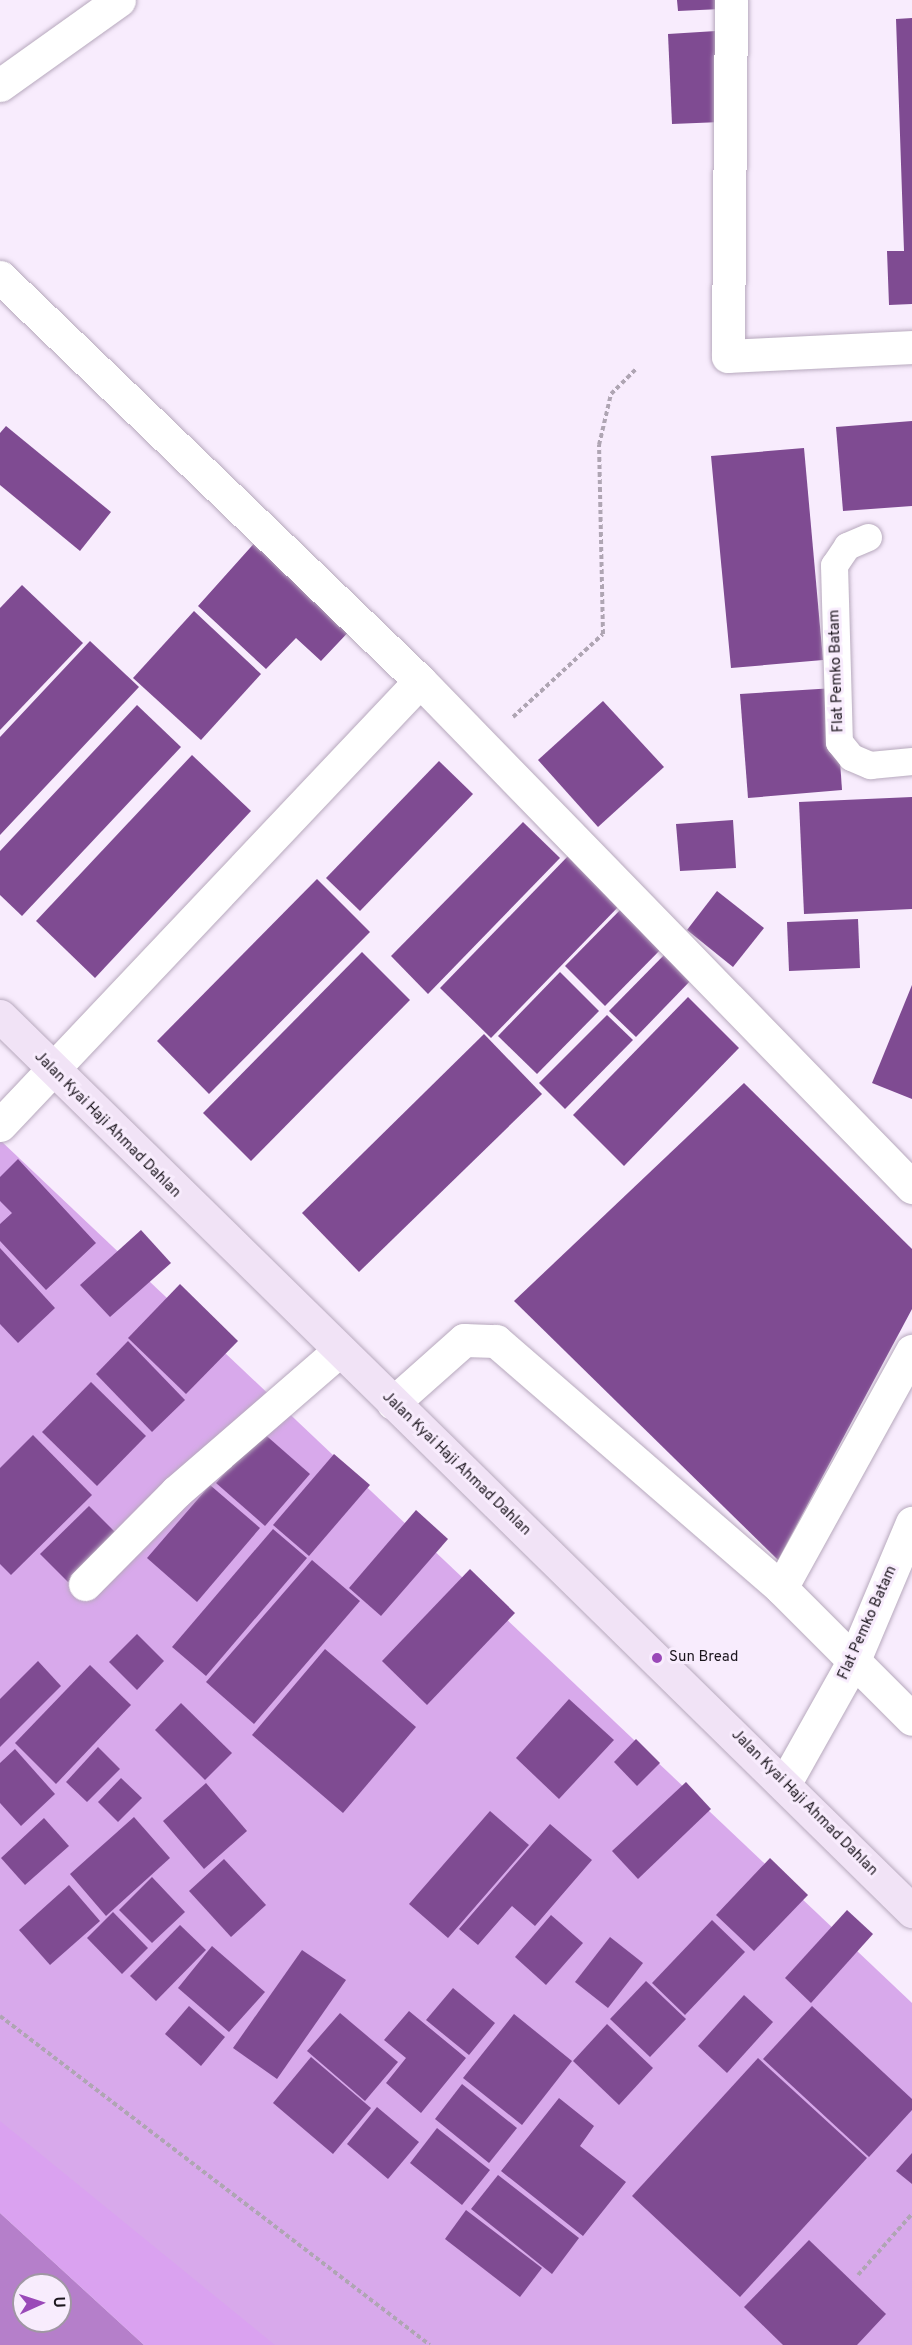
<!DOCTYPE html>
<html>
<head>
<meta charset="utf-8">
<style>
	body { margin:0 }
	#map { position:relative; width:912px; height:2345px; overflow:hidden; background:#f8ecfd; font-family:Overpass,sans-serif }
	div>[style] { position:absolute }
	.green>* { inset:0; background:#d8a9eb }
	.forest>* { inset:0; background:#daa2f0 }
	.water>* { inset:0; background:#b57fca }
	.building>* { inset:0; background:#7f4b92 }
	.path>* { height:4px; margin-top:-2px; transform-origin:0; background:repeating-linear-gradient(90deg,#afa5b3 0 4.5px,transparent 0 7.5px) }
	.roads { filter:drop-shadow(0 0 2px #b7a9bd) drop-shadow(0 0 2px #b7a9bd) }
	.lane>* { height:27px; margin:-13.5px; padding:0 13.5px; transform-origin:13.5px; border-radius:13.5px; background:#fff }
	.street>* { height:33px; margin:-16.5px; padding:0 16.5px; transform-origin:16.5px; border-radius:16.5px; background:#fff }
	.secondary>* { height:33px; margin:-16.5px; padding:0 16.5px; transform-origin:16.5px; border-radius:16.5px; background:#f1e3f6 }
	.dots>* { width:16px; height:16px; translate:-50% -50%; box-sizing:border-box; border:3px solid #f8ecfd; border-radius:50% }
	span { translate:-50% -50%; white-space:nowrap; text-align:center; line-height:1.15; -webkit-text-stroke:6px #f8ecfd; paint-order:stroke }
	.street-label { font-size:15px; color:#1c161e }
	.poi-label { font-size:15px; color:#1c161e }
	.left { translate:0 -50%; text-align:left }
	.north { position:absolute; left:12px; top:2273px; width:60px; height:60px; box-sizing:border-box; background:#f8ecfd; border:2px solid #a096a4; border-radius:50%; rotate:87deg; font-size:16px; font-weight:700; line-height:24px; text-align:center; color:#1c161e }
	.north::after { content:''; display:block; margin:auto; width:21px; height:27px; background:#9a49b8; clip-path:polygon(50% 0,100% 100%,50% 72%,0 100%) }
</style>
</head>
<body>
<div id="map">
	<div class="green">
		<div style="clip-path:polygon(0 1140px,912px 2003px,912px 2345px,163px 2345px,0 2191px)"></div>
	</div>
	<div class="forest">
		<div style="clip-path:polygon(0 2121px,275px 2345px,144px 2345px,0 2213px)"></div>
	</div>
	<div class="water">
		<div style="clip-path:polygon(evenodd,0 2213px,144px 2345px,0 2345px,0 2213px,24px 2285px,60px 2285px,60px 2321px,24px 2321px,24px 2285px)"></div>
	</div>
	<div class="building">
		<div style="clip-path:polygon(677px 0,721px 0,721px 9px,678px 11px)"></div>
		<div style="clip-path:polygon(912px 18px,912px 304px,889px 305px,887px 251px,904px 251px,896px 19px)"></div>
		<div style="clip-path:polygon(716px 31px,721px 122px,672px 124px,668px 34px)"></div>
		<div style="clip-path:polygon(912px 421px,912px 506px,843px 511px,836px 427px)"></div>
		<div style="clip-path:polygon(6px 426px,111px 512px,80px 551px,0 485px,0 433px)"></div>
		<div style="clip-path:polygon(804px 448px,823px 660px,731px 668px,711px 456px)"></div>
		<div style="clip-path:polygon(259px 538px,355px 625px,321px 661px,296px 638px,266px 669px,198px 606px)"></div>
		<div style="clip-path:polygon(22px 585px,83px 643px,0 730px,0 608px)"></div>
		<div style="clip-path:polygon(194px 611px,261px 674px,201px 740px,133px 678px)"></div>
		<div style="clip-path:polygon(90px 641px,139px 687px,0 835px,0 737px)"></div>
		<div style="clip-path:polygon(835px 688px,842px 790px,748px 798px,740px 694px)"></div>
		<div style="clip-path:polygon(603px 701px,664px 767px,598px 827px,538px 760px)"></div>
		<div style="clip-path:polygon(137px 705px,181px 747px,22px 916px,0 895px,0 851px)"></div>
		<div style="clip-path:polygon(192px 755px,251px 811px,95px 978px,36px 921px)"></div>
		<div style="clip-path:polygon(439px 761px,473px 794px,360px 911px,326px 878px)"></div>
		<div style="clip-path:polygon(912px 797px,912px 909px,804px 914px,799px 802px)"></div>
		<div style="clip-path:polygon(733px 820px,736px 868px,680px 871px,676px 824px)"></div>
		<div style="clip-path:polygon(523px 822px,560px 858px,428px 994px,391px 956px)"></div>
		<div style="clip-path:polygon(570px 854px,621px 904px,491px 1038px,440px 988px)"></div>
		<div style="clip-path:polygon(317px 879px,370px 932px,209px 1094px,157px 1041px)"></div>
		<div style="clip-path:polygon(717px 891px,764px 928px,733px 967px,687px 930px)"></div>
		<div style="clip-path:polygon(625px 905px,665px 945px,605px 1006px,565px 966px)"></div>
		<div style="clip-path:polygon(858px 919px,860px 968px,789px 971px,787px 922px)"></div>
		<div style="clip-path:polygon(668px 951px,694px 977px,636px 1037px,609px 1011px)"></div>
		<div style="clip-path:polygon(362px 952px,410px 1000px,251px 1161px,203px 1113px)"></div>
		<div style="clip-path:polygon(560px 972px,599px 1011px,537px 1074px,498px 1036px)"></div>
		<div style="clip-path:polygon(912px 985px,912px 1099px,872px 1083px)"></div>
		<div style="clip-path:polygon(688px 997px,739px 1048px,624px 1166px,573px 1115px)"></div>
		<div style="clip-path:polygon(607px 1015px,633px 1040px,565px 1109px,539px 1083px)"></div>
		<div style="clip-path:polygon(484px 1034px,542px 1094px,359px 1272px,302px 1213px)"></div>
		<div style="clip-path:polygon(744px 1083px,912px 1249px,912px 1309px,778px 1560px,514px 1301px)"></div>
		<div style="clip-path:polygon(18px 1159px,96px 1243px,46px 1290px,0 1241px,0 1224px,12px 1213px,0 1201px,0 1177px)"></div>
		<div style="clip-path:polygon(141px 1230px,171px 1263px,110px 1317px,80px 1285px)"></div>
		<div style="clip-path:polygon(0 1248px,55px 1308px,18px 1343px,0 1324px)"></div>
		<div style="clip-path:polygon(180px 1284px,238px 1341px,186px 1394px,128px 1338px)"></div>
		<div style="clip-path:polygon(128px 1341px,185px 1400px,152px 1432px,96px 1374px)"></div>
		<div style="clip-path:polygon(91px 1382px,146px 1436px,97px 1486px,42px 1432px)"></div>
		<div style="clip-path:polygon(261px 1431px,310px 1474px,265px 1526px,216px 1483px)"></div>
		<div style="clip-path:polygon(33px 1435px,92px 1495px,11px 1575px,0 1564px,0 1468px)"></div>
		<div style="clip-path:polygon(334px 1454px,370px 1485px,309px 1556px,273px 1525px)"></div>
		<div style="clip-path:polygon(210px 1485px,260px 1528px,197px 1602px,147px 1558px)"></div>
		<div style="clip-path:polygon(89px 1506px,116px 1533px,68px 1582px,40px 1554px)"></div>
		<div style="clip-path:polygon(416px 1510px,448px 1539px,381px 1616px,349px 1588px)"></div>
		<div style="clip-path:polygon(273px 1529px,307px 1558px,206px 1676px,172px 1647px)"></div>
		<div style="clip-path:polygon(312px 1560px,360px 1601px,254px 1724px,206px 1682px)"></div>
		<div style="clip-path:polygon(470px 1569px,515px 1613px,427px 1705px,382px 1661px)"></div>
		<div style="clip-path:polygon(137px 1634px,164px 1661px,137px 1690px,109px 1662px)"></div>
		<div style="clip-path:polygon(325px 1649px,416px 1727px,343px 1813px,252px 1735px)"></div>
		<div style="clip-path:polygon(38px 1661px,61px 1686px,0 1747px,0 1699px)"></div>
		<div style="clip-path:polygon(90px 1665px,131px 1705px,56px 1784px,15px 1743px)"></div>
		<div style="clip-path:polygon(569px 1699px,614px 1740px,559px 1799px,516px 1758px)"></div>
		<div style="clip-path:polygon(181px 1703px,232px 1753px,205px 1780px,155px 1730px)"></div>
		<div style="clip-path:polygon(636px 1739px,660px 1763px,637px 1786px,614px 1762px)"></div>
		<div style="clip-path:polygon(98px 1747px,120px 1769px,87px 1802px,66px 1782px)"></div>
		<div style="clip-path:polygon(15px 1749px,55px 1794px,21px 1826px,0 1803px,0 1763px)"></div>
		<div style="clip-path:polygon(121px 1778px,142px 1798px,118px 1822px,98px 1802px)"></div>
		<div style="clip-path:polygon(686px 1782px,711px 1809px,638px 1879px,612px 1851px)"></div>
		<div style="clip-path:polygon(206px 1783px,247px 1831px,204px 1869px,163px 1821px)"></div>
		<div style="clip-path:polygon(490px 1811px,529px 1845px,448px 1938px,409px 1904px)"></div>
		<div style="clip-path:polygon(134px 1817px,170px 1858px,106px 1916px,70px 1874px)"></div>
		<div style="clip-path:polygon(44px 1818px,69px 1846px,25px 1885px,1px 1858px)"></div>
		<div style="clip-path:polygon(550px 1824px,592px 1860px,535px 1926px,512px 1906px,478px 1945px,459px 1929px)"></div>
		<div style="clip-path:polygon(770px 1858px,808px 1895px,754px 1951px,716px 1915px)"></div>
		<div style="clip-path:polygon(224px 1859px,266px 1905px,231px 1937px,189px 1891px)"></div>
		<div style="clip-path:polygon(152px 1877px,185px 1912px,152px 1943px,119px 1910px)"></div>
		<div style="clip-path:polygon(69px 1885px,100px 1921px,50px 1965px,19px 1930px)"></div>
		<div style="clip-path:polygon(847px 1910px,873px 1934px,811px 2003px,785px 1978px)"></div>
		<div style="clip-path:polygon(113px 1912px,148px 1948px,122px 1974px,87px 1938px)"></div>
		<div style="clip-path:polygon(551px 1915px,583px 1943px,546px 1985px,515px 1957px)"></div>
		<div style="clip-path:polygon(712px 1920px,745px 1952px,685px 2015px,652px 1983px)"></div>
		<div style="clip-path:polygon(180px 1925px,206px 1950px,156px 2001px,130px 1976px)"></div>
		<div style="clip-path:polygon(610px 1937px,643px 1963px,608px 2008px,575px 1982px)"></div>
		<div style="clip-path:polygon(212px 1946px,265px 1992px,229px 2032px,178px 1988px)"></div>
		<div style="clip-path:polygon(302px 1950px,346px 1980px,277px 2079px,233px 2048px)"></div>
		<div style="clip-path:polygon(646px 1981px,686px 2019px,650px 2057px,610px 2019px)"></div>
		<div style="clip-path:polygon(453px 1988px,495px 2023px,469px 2055px,426px 2020px)"></div>
		<div style="clip-path:polygon(744px 1995px,773px 2022px,727px 2073px,698px 2046px)"></div>
		<div style="clip-path:polygon(189px 2006px,225px 2037px,201px 2066px,165px 2034px)"></div>
		<div style="clip-path:polygon(812px 2006px,912px 2099px,912px 2110px,869px 2157px,763px 2059px)"></div>
		<div style="clip-path:polygon(409px 2011px,466px 2058px,421px 2113px,386px 2083px,406px 2058px,384px 2040px)"></div>
		<div style="clip-path:polygon(340px 2013px,398px 2062px,365px 2101px,307px 2051px)"></div>
		<div style="clip-path:polygon(514px 2014px,572px 2061px,522px 2125px,463px 2078px)"></div>
		<div style="clip-path:polygon(607px 2024px,653px 2068px,619px 2105px,573px 2061px)"></div>
		<div style="clip-path:polygon(311px 2057px,371px 2108px,333px 2154px,273px 2103px)"></div>
		<div style="clip-path:polygon(758px 2058px,867px 2158px,740px 2297px,632px 2196px)"></div>
		<div style="clip-path:polygon(462px 2084px,517px 2128px,489px 2163px,435px 2119px)"></div>
		<div style="clip-path:polygon(559px 2098px,594px 2126px,580px 2146px,626px 2182px,583px 2236px,501px 2171px)"></div>
		<div style="clip-path:polygon(377px 2107px,419px 2142px,388px 2179px,347px 2144px)"></div>
		<div style="clip-path:polygon(437px 2128px,490px 2170px,462px 2205px,410px 2163px)"></div>
		<div style="clip-path:polygon(912px 2153px,912px 2184px,896px 2171px)"></div>
		<div style="clip-path:polygon(498px 2175px,579px 2238px,552px 2274px,471px 2209px)"></div>
		<div style="clip-path:polygon(466px 2210px,542px 2268px,520px 2297px,445px 2239px)"></div>
		<div style="clip-path:polygon(809px 2240px,886px 2314px,857px 2345px,783px 2345px,744px 2307px)"></div>
	</div>
	<div class="path">
		<div style="left:513px;top:717px;width:122px;rotate:-42.7deg"></div>
		<div style="left:603px;top:634px;width:189px;rotate:-91.2deg"></div>
		<div style="left:599px;top:445px;width:52px;rotate:-76.8deg"></div>
		<div style="left:611px;top:394px;width:37px;rotate:-45deg"></div>
		<div style="left:0;top:2016px;width:541px;rotate:37.42deg"></div>
		<div style="left:858px;top:2275px;width:81px;rotate:-48.5deg"></div>
	</div>
	<div class="roads">
		<div class="lane">
			<div style="left:868px;top:537px;width:23px;rotate:157deg"></div>
			<div style="left:847px;top:546px;width:23px;rotate:124deg"></div>
			<div style="left:834px;top:565px;width:177px;rotate:88.4deg"></div>
			<div style="left:839px;top:742px;width:19px;rotate:51deg"></div>
			<div style="left:851px;top:757px;width:21px;rotate:23deg"></div>
			<div style="left:870px;top:765px;width:42px;rotate:-5.4deg"></div>
		</div>
		<div class="street">
			<div style="left:731px;top:0;width:356px;rotate:90.5deg"></div>
			<div style="left:728px;top:356px;width:184px;rotate:-2.8deg"></div>
			<div style="left:0;top:85px;width:146px;rotate:-35.5deg"></div>
			<div style="left:0;top:277px;width:583px;rotate:43.89deg"></div>
			<div style="left:420px;top:681px;width:706px;rotate:45.8deg"></div>
			<div style="left:0;top:1125px;width:611px;rotate:-46.59deg"></div>
			<div style="left:393px;top:1403px;width:95px;rotate:-41.6deg"></div>
			<div style="left:464px;top:1340px;width:32px;rotate:2deg"></div>
			<div style="left:496px;top:1341px;width:377px;rotate:40.9deg"></div>
			<div style="left:781px;top:1588px;width:185px;rotate:45deg"></div>
			<div style="left:85px;top:1584px;width:129px;rotate:-45.3deg"></div>
			<div style="left:176px;top:1492px;width:216px;rotate:-40.9deg"></div>
			<div style="left:781px;top:1588px;width:271px;rotate:-61.1deg"></div>
			<div style="left:785px;top:1783px;width:141px;rotate:-60.7deg"></div>
			<div style="left:854px;top:1660px;width:149px;rotate:-67.1deg"></div>
		</div>
		<div class="secondary">
			<div style="left:0;top:1016px;width:1278px;rotate:44.46deg"></div>
		</div>
	</div>
	<div class="dots">
		<div style="left:657px;top:1658px;background:#9a49b8"></div>
	</div>
	<div class="street-label">
		<span style="left:837px;top:671px;rotate:-92deg">Flat Pemko Batam</span>
		<span style="left:107px;top:1125px;rotate:45deg">Jalan Kyai Haji Ahmad Dahlan</span>
		<span style="left:456px;top:1464px;rotate:44deg">Jalan Kyai Haji Ahmad Dahlan</span>
		<span style="left:868px;top:1623px;rotate:-66deg">Flat Pemko Batam</span>
		<span style="left:804px;top:1803px;rotate:45deg">Jalan Kyai Haji Ahmad Dahlan</span>
	</div>
	<div class="poi-label">
		<span class="left" style="left:669px;top:1658px">Sun Bread</span>
	</div>
	<div class="north">U</div>
</div>
</body>
</html>
